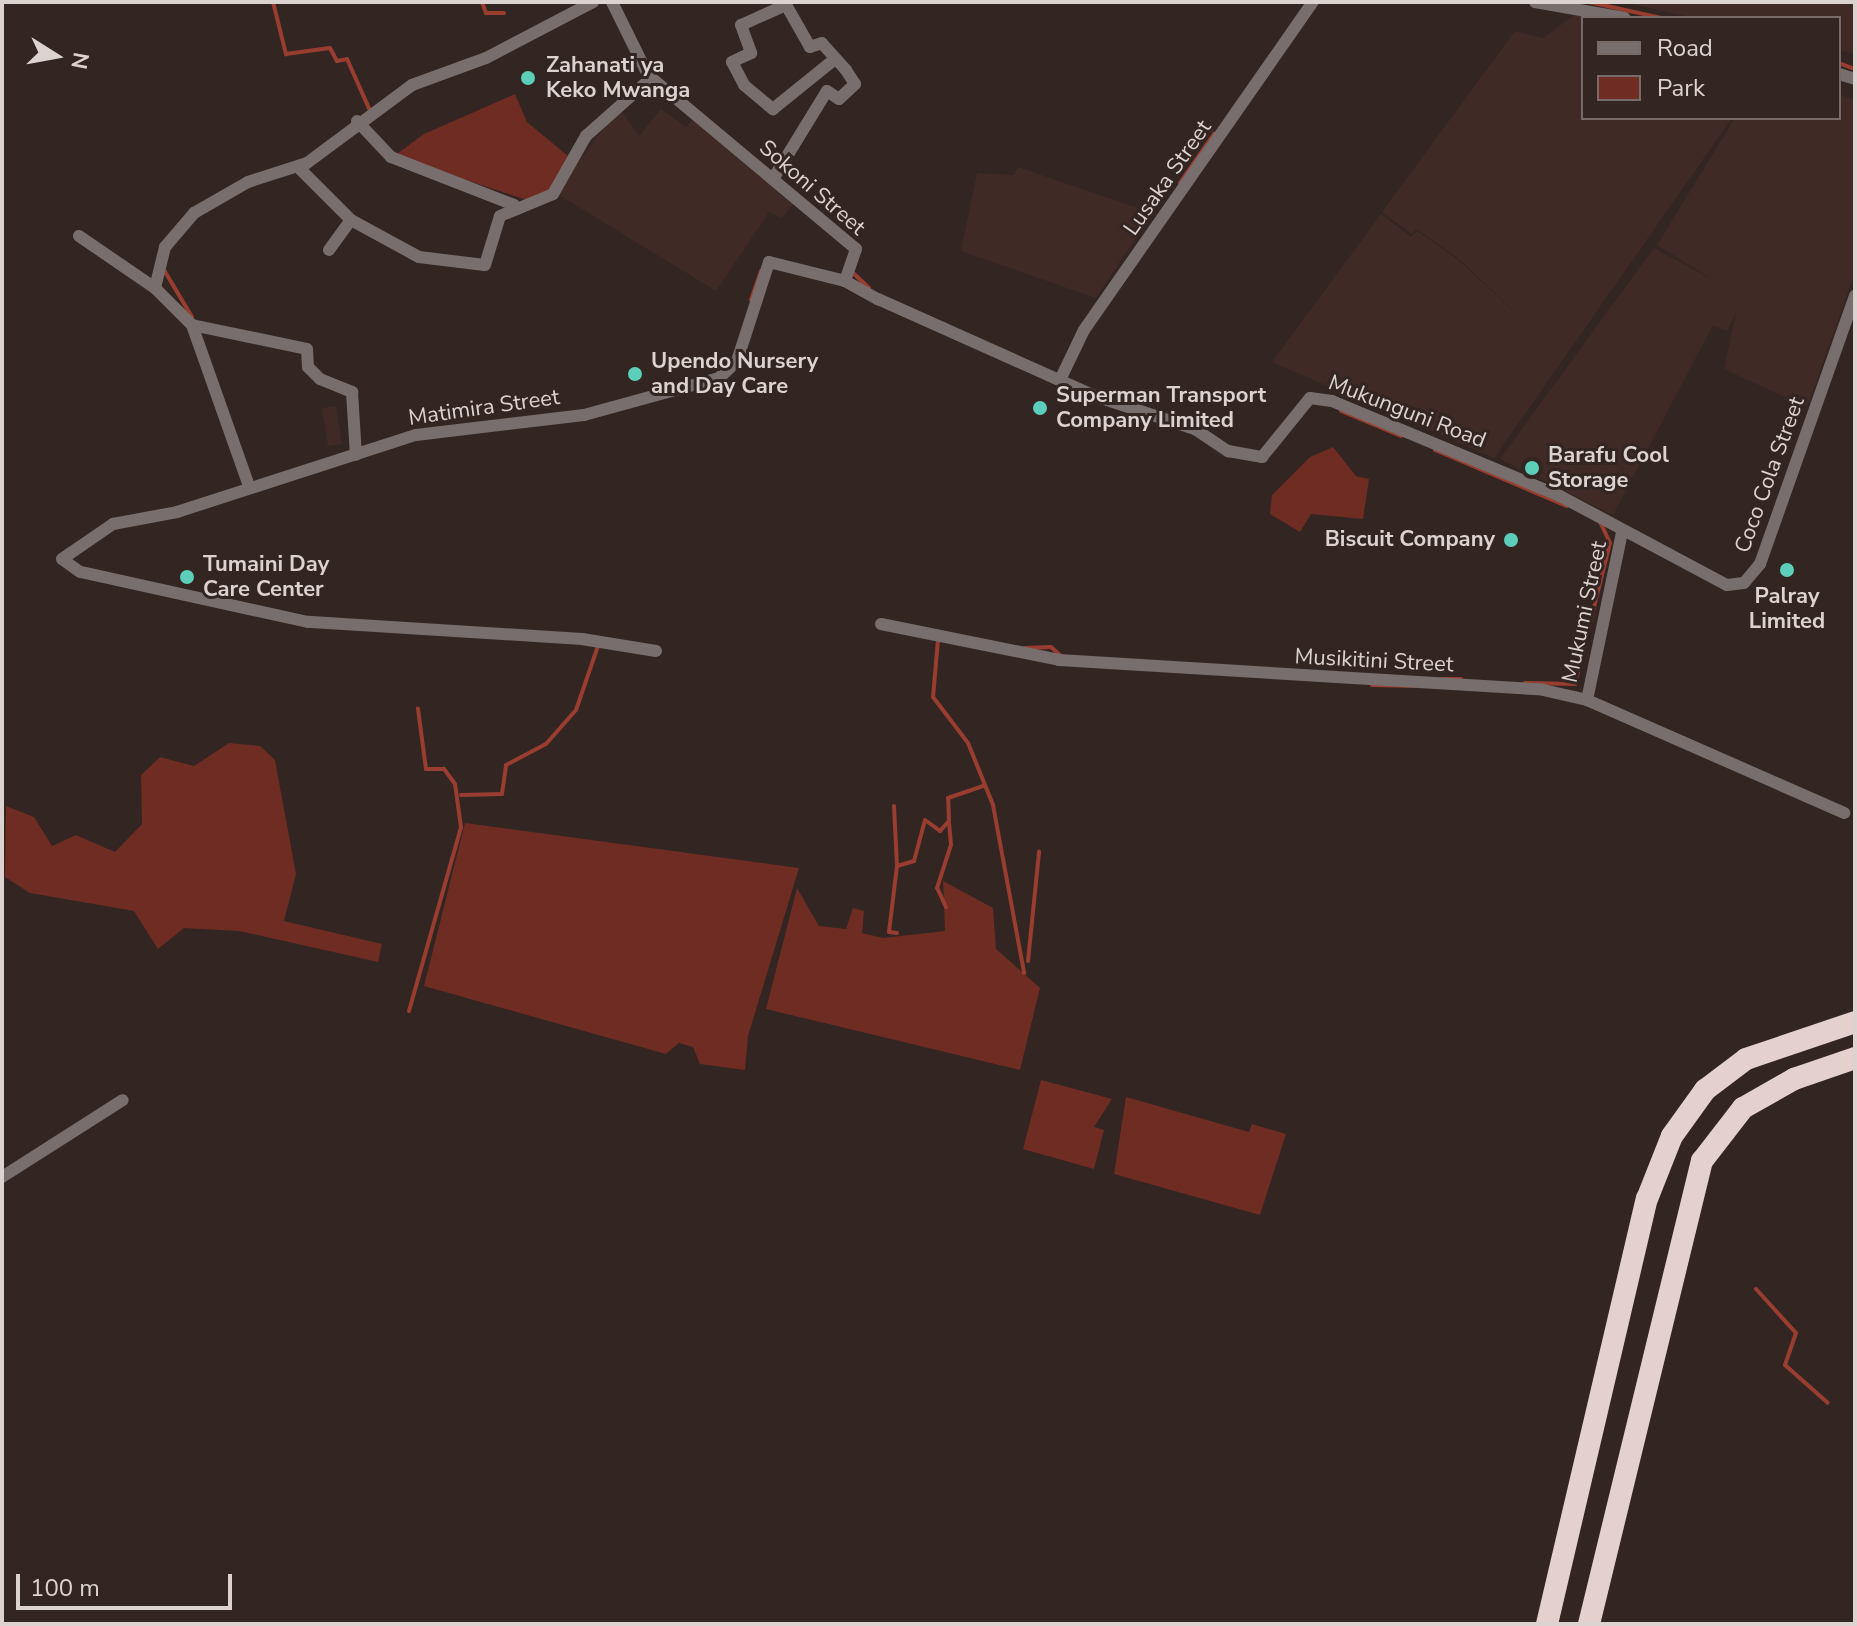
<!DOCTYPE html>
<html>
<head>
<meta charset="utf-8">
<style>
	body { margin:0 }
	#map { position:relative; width:1857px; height:1626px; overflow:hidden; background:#332522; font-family:"Nunito Sans",sans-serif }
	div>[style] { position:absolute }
	.built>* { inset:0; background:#402a26 }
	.green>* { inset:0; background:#6e2c22 }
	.stream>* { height:4px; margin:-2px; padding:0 2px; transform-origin:2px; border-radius:2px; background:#993d31 }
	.street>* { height:12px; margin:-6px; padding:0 6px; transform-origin:6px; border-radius:6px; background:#776e6d }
	.highway>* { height:22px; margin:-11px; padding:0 11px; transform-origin:11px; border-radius:11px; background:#e4d0cc }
	.dots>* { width:22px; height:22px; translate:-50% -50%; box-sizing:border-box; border:4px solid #332522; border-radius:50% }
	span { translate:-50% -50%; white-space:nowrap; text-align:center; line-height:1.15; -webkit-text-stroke:6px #332522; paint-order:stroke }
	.poi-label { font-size:22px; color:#dcd2d0; font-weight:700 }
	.left { translate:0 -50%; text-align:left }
	.right { translate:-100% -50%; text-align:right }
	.street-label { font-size:22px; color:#dcd2d0 }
	.frame { position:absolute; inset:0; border:4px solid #dcd2d0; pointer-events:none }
	.legend { position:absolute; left:1581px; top:16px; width:260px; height:104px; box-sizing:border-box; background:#332522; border:2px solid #776a68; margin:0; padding:10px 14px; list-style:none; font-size:24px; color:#dcd2d0 }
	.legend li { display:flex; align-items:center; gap:16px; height:40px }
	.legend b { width:40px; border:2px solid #776a68 }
	.north { position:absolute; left:16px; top:16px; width:80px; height:80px; -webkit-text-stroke:6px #332522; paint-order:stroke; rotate:101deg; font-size:22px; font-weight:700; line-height:32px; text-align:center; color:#dcd2d0 }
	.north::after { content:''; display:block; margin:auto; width:28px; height:36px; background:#dcd2d0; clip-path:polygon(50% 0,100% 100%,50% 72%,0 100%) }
	.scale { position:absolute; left:16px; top:1574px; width:216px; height:36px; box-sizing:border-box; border:4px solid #dcd2d0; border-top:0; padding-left:10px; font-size:24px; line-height:28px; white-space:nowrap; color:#dcd2d0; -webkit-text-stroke:6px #332522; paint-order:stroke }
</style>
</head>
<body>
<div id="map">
	<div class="built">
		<div style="clip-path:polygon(1622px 2px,1855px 2px,1855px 54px,1839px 50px,1839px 18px,1694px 18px)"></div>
		<div style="clip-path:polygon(1577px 13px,1598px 18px,1583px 18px,1583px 118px,1732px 118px,1494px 458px,1272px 362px,1381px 214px,1411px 237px,1417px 231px,1456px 258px,1536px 332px,1457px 257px,1416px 229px,1412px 234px,1382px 212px,1515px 31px,1543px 38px)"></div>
		<div style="clip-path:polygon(1839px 94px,1855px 100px,1855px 273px,1807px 407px,1724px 369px,1736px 313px,1727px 331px,1713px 325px,1613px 515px,1500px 459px,1654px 248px,1715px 281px,1657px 245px,1735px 118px,1839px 118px)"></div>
		<div style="clip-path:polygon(619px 107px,639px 136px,661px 109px,686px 127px,696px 116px,797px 199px,782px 218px,769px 212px,716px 291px,556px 193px)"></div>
		<div style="clip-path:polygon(1018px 167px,1152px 213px,1096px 298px,961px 251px,977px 173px,1014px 175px)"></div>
		<div style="clip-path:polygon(336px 406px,342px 444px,328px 446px,322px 408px)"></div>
	</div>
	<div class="green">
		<div style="clip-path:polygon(515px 94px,527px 122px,568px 156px,553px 189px,533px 202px,394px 156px,424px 134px)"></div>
		<div style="clip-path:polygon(1333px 447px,1356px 476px,1369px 479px,1363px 519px,1311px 514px,1300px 532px,1270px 514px,1272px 495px,1310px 457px)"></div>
		<div style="clip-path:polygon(229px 743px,260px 746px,275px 760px,296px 874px,284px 921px,382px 944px,378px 962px,239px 931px,184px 928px,158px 949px,134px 911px,30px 893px,5px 877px,6px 806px,34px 817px,52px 846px,76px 835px,115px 852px,142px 824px,141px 775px,160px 757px,194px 766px)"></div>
		<div style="clip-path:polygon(465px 823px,799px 868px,748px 1036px,745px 1070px,700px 1064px,693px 1047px,679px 1043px,666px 1054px,424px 986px)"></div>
		<div style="clip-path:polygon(943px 881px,993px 908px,996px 949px,1040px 988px,1020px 1070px,766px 1009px,797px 888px,819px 926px,846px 929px,853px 908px,864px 911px,862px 933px,883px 938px,945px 931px)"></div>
		<div style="clip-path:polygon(1041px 1080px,1112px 1099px,1094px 1127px,1104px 1130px,1094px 1169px,1023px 1149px)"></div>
		<div style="clip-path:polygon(1126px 1097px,1249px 1132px,1252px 1124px,1286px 1134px,1260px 1215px,1114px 1174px)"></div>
	</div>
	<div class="stream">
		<div style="left:273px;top:2px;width:54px;rotate:76deg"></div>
		<div style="left:286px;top:54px;width:44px;rotate:-7.8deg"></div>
		<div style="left:330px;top:48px;width:15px;rotate:62deg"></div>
		<div style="left:337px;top:61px;width:10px;rotate:-11deg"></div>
		<div style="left:347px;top:59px;width:59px;rotate:66deg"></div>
		<div style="left:482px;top:2px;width:12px;rotate:70deg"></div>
		<div style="left:486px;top:13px;width:18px"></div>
		<div style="left:1589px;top:2px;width:75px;rotate:12.4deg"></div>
		<div style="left:1839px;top:63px;width:17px;rotate:21deg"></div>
		<div style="left:1180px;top:183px;width:60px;rotate:-55.2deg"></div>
		<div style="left:164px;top:270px;width:55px;rotate:59.2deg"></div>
		<div style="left:853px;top:273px;width:22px;rotate:43deg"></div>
		<div style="left:751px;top:300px;width:31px;rotate:-71deg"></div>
		<div style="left:1341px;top:411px;width:65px;rotate:22.6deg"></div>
		<div style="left:1435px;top:450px;width:143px;rotate:23deg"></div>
		<div style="left:938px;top:640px;width:57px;rotate:95deg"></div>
		<div style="left:933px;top:697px;width:58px;rotate:52.7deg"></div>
		<div style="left:968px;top:743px;width:67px;rotate:68deg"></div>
		<div style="left:993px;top:805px;width:171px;rotate:79.5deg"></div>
		<div style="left:1025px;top:648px;width:26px;rotate:-2deg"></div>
		<div style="left:1051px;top:647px;width:15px;rotate:42deg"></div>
		<div style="left:1442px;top:679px;width:19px"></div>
		<div style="left:1525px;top:683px;width:50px;rotate:1.1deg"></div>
		<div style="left:1575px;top:684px;width:145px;rotate:-76.1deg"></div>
		<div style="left:1610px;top:543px;width:23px;rotate:-115deg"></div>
		<div style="left:1372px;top:685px;width:43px;rotate:1.3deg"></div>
		<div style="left:461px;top:795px;width:41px;rotate:-1.4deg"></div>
		<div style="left:502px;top:794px;width:29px;rotate:-82deg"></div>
		<div style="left:506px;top:765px;width:45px;rotate:-27.7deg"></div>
		<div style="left:546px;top:744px;width:45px;rotate:-48.6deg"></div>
		<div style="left:576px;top:710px;width:68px;rotate:-71deg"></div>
		<div style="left:894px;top:806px;width:60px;rotate:87.1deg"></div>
		<div style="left:946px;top:907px;width:21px;rotate:-115deg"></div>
		<div style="left:937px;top:888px;width:45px;rotate:-72deg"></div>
		<div style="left:951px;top:845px;width:21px;rotate:-95deg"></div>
		<div style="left:897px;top:933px;width:8px;rotate:-173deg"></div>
		<div style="left:889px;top:932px;width:66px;rotate:-83.1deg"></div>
		<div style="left:897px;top:866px;width:18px;rotate:-16deg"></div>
		<div style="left:914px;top:861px;width:42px;rotate:-75deg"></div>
		<div style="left:925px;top:820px;width:19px;rotate:36deg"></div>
		<div style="left:940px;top:831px;width:13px;rotate:-48deg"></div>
		<div style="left:949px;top:821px;width:23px;rotate:-92deg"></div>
		<div style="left:948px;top:798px;width:39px;rotate:-19deg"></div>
		<div style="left:1028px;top:961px;width:110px;rotate:-84.2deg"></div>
		<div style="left:409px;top:1011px;width:191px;rotate:-74.2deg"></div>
		<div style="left:461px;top:827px;width:43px;rotate:-97.9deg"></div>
		<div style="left:455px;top:784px;width:19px;rotate:-126deg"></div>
		<div style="left:444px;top:769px;width:18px;rotate:180deg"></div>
		<div style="left:426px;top:769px;width:61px;rotate:-97.6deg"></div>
		<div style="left:1756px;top:1289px;width:59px;rotate:47.7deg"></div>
		<div style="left:1796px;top:1333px;width:34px;rotate:109deg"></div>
		<div style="left:1785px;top:1365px;width:57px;rotate:41.5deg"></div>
	</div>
	<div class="street">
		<div style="left:612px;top:2px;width:81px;rotate:63.7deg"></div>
		<div style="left:648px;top:75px;width:271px;rotate:39.9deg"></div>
		<div style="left:856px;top:249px;width:34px;rotate:109deg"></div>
		<div style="left:845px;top:281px;width:38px;rotate:29deg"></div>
		<div style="left:878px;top:299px;width:238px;rotate:24.1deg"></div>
		<div style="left:1095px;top:396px;width:105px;rotate:18.3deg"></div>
		<div style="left:1195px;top:429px;width:40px;rotate:34deg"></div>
		<div style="left:1228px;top:451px;width:35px;rotate:10deg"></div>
		<div style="left:1262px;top:457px;width:76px;rotate:-50.9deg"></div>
		<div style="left:1310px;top:398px;width:22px;rotate:8deg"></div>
		<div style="left:1332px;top:401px;width:247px;rotate:22.6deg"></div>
		<div style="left:1560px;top:496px;width:189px;rotate:28.1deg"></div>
		<div style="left:1727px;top:585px;width:17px;rotate:-7deg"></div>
		<div style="left:1744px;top:583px;width:25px;rotate:-50deg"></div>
		<div style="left:1760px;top:564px;width:285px;rotate:-70.5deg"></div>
		<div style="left:1535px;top:2px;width:91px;rotate:10.1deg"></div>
		<div style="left:1839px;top:74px;width:17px;rotate:17deg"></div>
		<div style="left:357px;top:121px;width:50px;rotate:46.6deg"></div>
		<div style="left:391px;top:157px;width:132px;rotate:21.3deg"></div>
		<div style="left:298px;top:167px;width:75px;rotate:45deg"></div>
		<div style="left:773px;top:179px;width:103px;rotate:-58.5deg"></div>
		<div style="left:827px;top:91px;width:14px;rotate:34deg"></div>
		<div style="left:839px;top:99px;width:22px;rotate:-43deg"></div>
		<div style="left:855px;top:84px;width:17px;rotate:-123deg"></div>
		<div style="left:846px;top:70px;width:36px;rotate:-132deg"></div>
		<div style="left:822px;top:43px;width:13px;rotate:162deg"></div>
		<div style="left:810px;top:47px;width:48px;rotate:-119.7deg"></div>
		<div style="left:786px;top:5px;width:49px;rotate:156deg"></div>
		<div style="left:741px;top:25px;width:30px;rotate:70deg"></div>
		<div style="left:751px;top:53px;width:21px;rotate:155deg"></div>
		<div style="left:732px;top:62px;width:26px;rotate:62deg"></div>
		<div style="left:744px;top:85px;width:38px;rotate:40deg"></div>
		<div style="left:773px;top:109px;width:80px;rotate:-38.9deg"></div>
		<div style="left:79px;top:236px;width:92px;rotate:34.4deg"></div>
		<div style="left:155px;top:288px;width:52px;rotate:45deg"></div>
		<div style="left:192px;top:325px;width:171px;rotate:70.5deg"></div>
		<div style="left:329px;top:250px;width:37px;rotate:-54deg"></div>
		<div style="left:351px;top:220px;width:77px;rotate:28.6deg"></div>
		<div style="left:419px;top:257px;width:66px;rotate:6.9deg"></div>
		<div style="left:485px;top:265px;width:51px;rotate:-73deg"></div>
		<div style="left:500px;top:216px;width:57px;rotate:-22.5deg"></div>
		<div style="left:553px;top:194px;width:67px;rotate:-60.4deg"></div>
		<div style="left:586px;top:136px;width:87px;rotate:-41.7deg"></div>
		<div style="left:155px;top:288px;width:42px;rotate:-76.3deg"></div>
		<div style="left:165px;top:247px;width:45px;rotate:-49.5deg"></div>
		<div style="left:194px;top:213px;width:62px;rotate:-29.9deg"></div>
		<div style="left:248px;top:182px;width:62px;rotate:-17.9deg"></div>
		<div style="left:307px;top:163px;width:131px;rotate:-36.6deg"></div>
		<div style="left:412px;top:85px;width:79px;rotate:-20deg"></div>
		<div style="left:486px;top:58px;width:121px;rotate:-27.6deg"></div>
		<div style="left:192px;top:325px;width:117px;rotate:11.8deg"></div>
		<div style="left:307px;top:349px;width:18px;rotate:87deg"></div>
		<div style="left:308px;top:367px;width:17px;rotate:45deg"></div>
		<div style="left:320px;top:379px;width:35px;rotate:22deg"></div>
		<div style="left:352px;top:392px;width:63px;rotate:86.4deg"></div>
		<div style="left:1060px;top:380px;width:55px;rotate:-64.4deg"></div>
		<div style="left:1084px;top:330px;width:400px;rotate:-55.1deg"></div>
		<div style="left:881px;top:624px;width:182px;rotate:11.4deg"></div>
		<div style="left:1059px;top:660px;width:485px;rotate:3.5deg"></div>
		<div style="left:1543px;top:690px;width:45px;rotate:12.8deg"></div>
		<div style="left:1587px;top:700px;width:281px;rotate:23.7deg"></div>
		<div style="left:656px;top:651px;width:75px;rotate:-170.8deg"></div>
		<div style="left:582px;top:639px;width:275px;rotate:-176.4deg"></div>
		<div style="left:308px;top:622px;width:233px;rotate:-167.6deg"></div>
		<div style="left:80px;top:572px;width:22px;rotate:-144deg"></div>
		<div style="left:62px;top:559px;width:62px;rotate:-34.5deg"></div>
		<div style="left:113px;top:524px;width:65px;rotate:-10.6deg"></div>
		<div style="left:177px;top:512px;width:251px;rotate:-17.9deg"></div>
		<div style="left:416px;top:435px;width:169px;rotate:-6.8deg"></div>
		<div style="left:584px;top:415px;width:140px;rotate:-15.3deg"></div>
		<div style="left:719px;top:378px;width:25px;rotate:-43deg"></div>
		<div style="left:737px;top:361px;width:104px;rotate:-72.1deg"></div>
		<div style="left:769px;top:262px;width:78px;rotate:14deg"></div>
		<div style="left:1587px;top:700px;width:172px;rotate:-78.2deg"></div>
		<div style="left:2px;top:1177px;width:143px;rotate:-32.5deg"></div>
	</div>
	<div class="highway">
		<div style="left:1547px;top:1624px;width:437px;rotate:-76.8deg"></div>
		<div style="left:1647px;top:1199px;width:68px;rotate:-68.4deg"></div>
		<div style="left:1672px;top:1136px;width:57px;rotate:-54.3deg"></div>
		<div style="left:1705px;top:1090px;width:51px;rotate:-37.1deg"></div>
		<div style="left:1746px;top:1059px;width:115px;rotate:-18.7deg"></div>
		<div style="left:1589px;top:1624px;width:477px;rotate:-76.3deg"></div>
		<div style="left:1702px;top:1161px;width:67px;rotate:-52.3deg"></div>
		<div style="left:1743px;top:1108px;width:59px;rotate:-29.6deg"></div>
		<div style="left:1794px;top:1079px;width:65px;rotate:-19deg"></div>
	</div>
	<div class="dots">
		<div style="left:528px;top:78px;background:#5cceba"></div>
		<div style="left:635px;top:374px;background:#5cceba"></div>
		<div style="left:1040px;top:408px;background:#5cceba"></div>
		<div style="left:1532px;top:468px;background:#5cceba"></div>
		<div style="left:1511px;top:540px;background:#5cceba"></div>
		<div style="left:1787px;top:570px;background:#5cceba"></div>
		<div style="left:187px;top:577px;background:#5cceba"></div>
	</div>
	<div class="poi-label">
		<span class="left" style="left:546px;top:78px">Zahanati ya<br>Keko Mwanga</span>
		<span class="left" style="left:651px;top:374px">Upendo Nursery<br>and Day Care</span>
		<span class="left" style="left:1056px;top:408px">Superman Transport<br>Company Limited</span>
		<span class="left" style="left:1548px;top:468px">Barafu Cool<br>Storage</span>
		<span class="right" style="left:1495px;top:540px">Biscuit Company</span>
		<span class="left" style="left:203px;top:577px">Tumaini Day<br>Care Center</span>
		<span style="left:1787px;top:609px">Palray<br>Limited</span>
	</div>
	<div class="street-label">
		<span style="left:1168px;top:178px;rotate:-55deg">Lusaka Street</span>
		<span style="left:812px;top:188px;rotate:41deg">Sokoni Street</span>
		<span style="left:484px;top:408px;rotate:-8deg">Matimira Street</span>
		<span style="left:1407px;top:412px;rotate:21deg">Mukunguni Road</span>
		<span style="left:1770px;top:475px;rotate:-70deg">Coco Cola Street</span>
		<span style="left:1585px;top:612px;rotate:-78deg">Mukumi Street</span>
		<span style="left:1374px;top:661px;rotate:3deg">Musikitini Street</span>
	</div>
	<div class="frame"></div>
	<ul class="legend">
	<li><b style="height:10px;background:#776e6d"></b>Road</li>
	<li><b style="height:22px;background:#6e2c22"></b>Park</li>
	</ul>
	<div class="north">N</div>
	<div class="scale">100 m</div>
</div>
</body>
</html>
